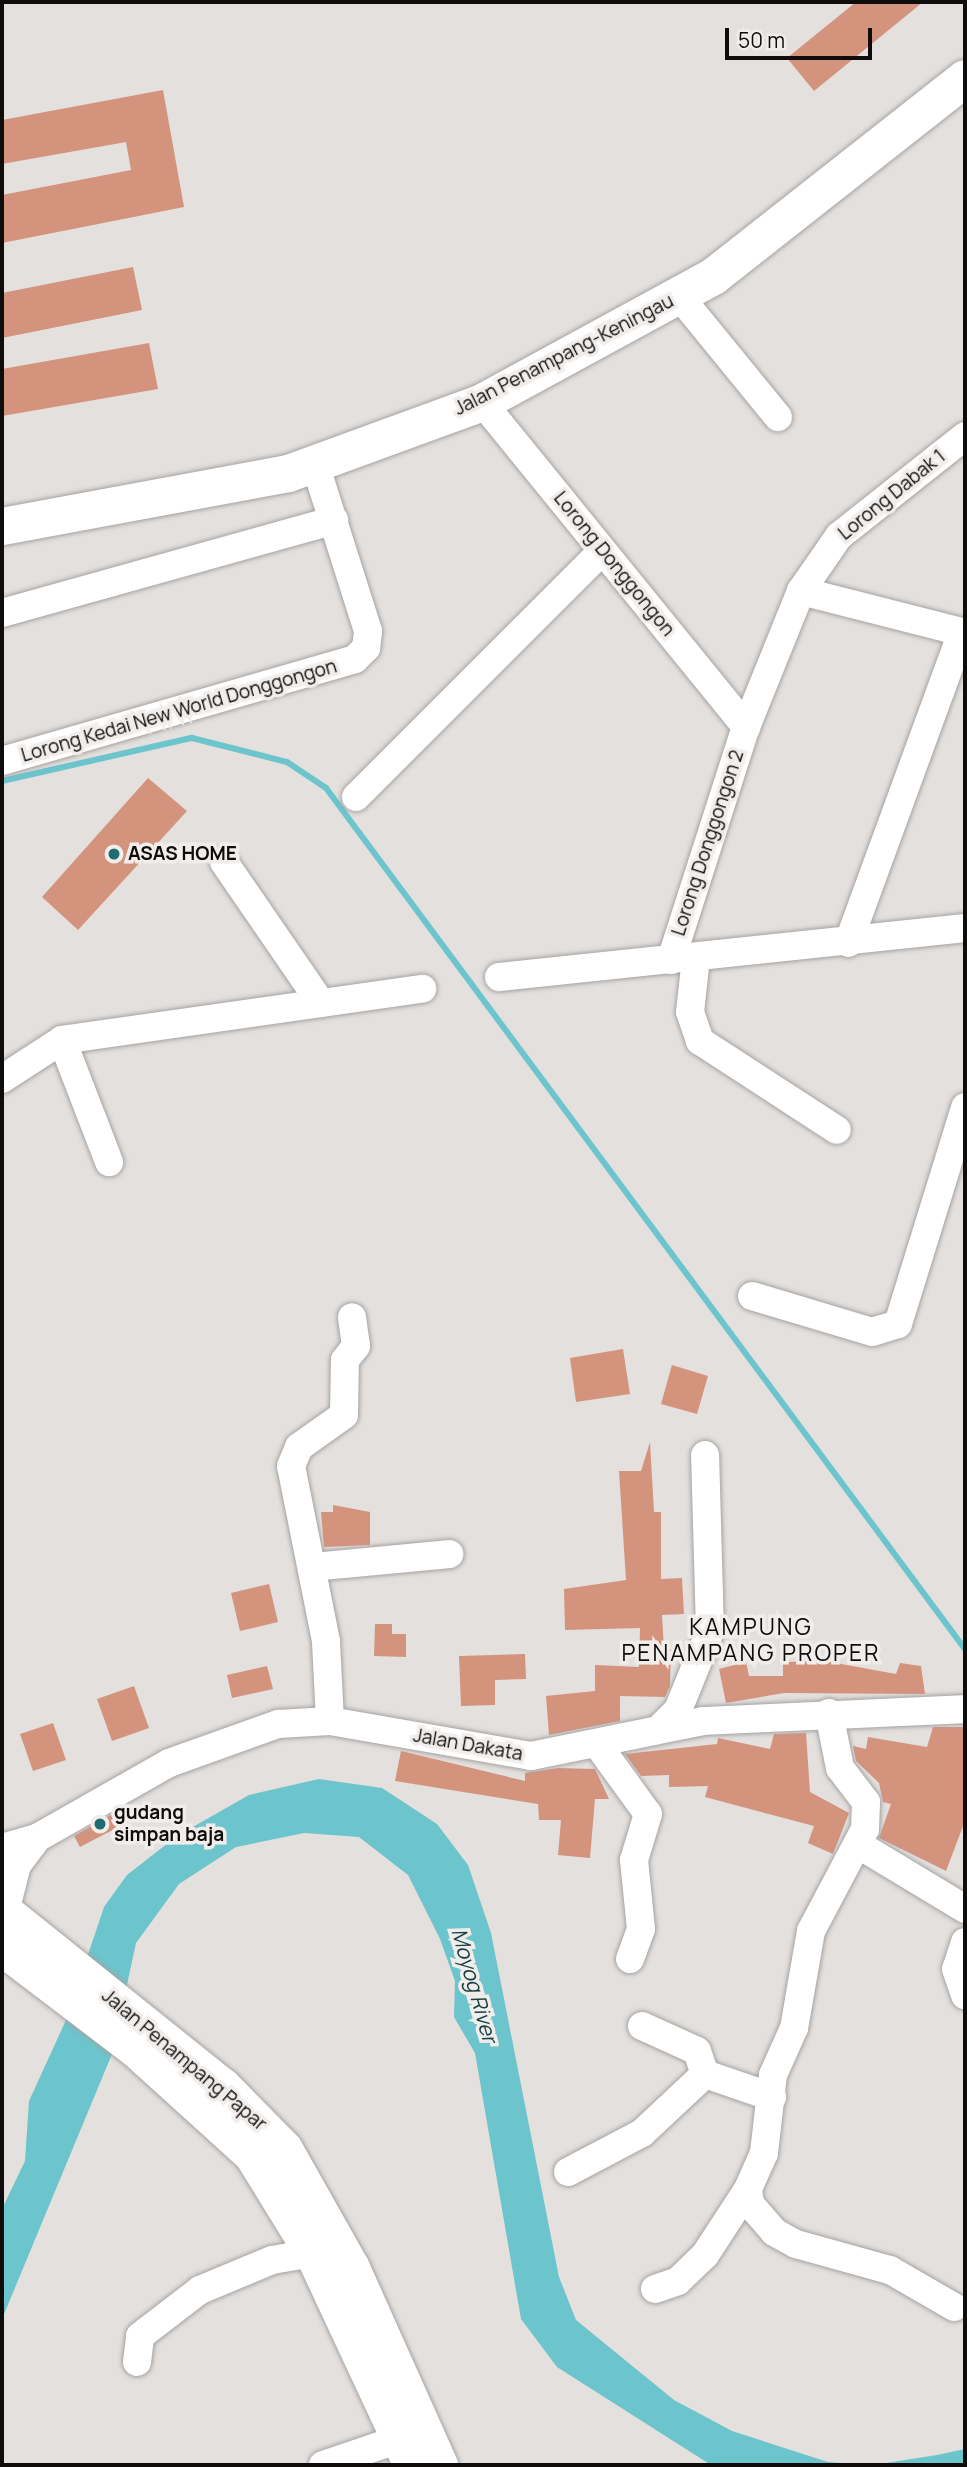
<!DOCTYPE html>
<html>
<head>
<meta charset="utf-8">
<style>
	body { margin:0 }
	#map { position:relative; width:967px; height:2467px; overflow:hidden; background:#e3e0de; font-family:Manrope,sans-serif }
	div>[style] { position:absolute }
	.water>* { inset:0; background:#6cc4cc }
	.stream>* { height:6px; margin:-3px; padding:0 3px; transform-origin:3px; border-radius:3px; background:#6cc4cc }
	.building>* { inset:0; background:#d4937d }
	.roads { filter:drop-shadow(0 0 2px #a6a3a1) drop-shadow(0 0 2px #a6a3a1) }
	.minor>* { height:28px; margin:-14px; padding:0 14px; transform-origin:14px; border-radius:14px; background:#fff }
	.major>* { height:37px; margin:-18.5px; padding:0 18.5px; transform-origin:18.5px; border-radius:18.5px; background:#fff }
	.dots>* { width:19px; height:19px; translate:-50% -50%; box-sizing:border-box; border:4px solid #f1edeb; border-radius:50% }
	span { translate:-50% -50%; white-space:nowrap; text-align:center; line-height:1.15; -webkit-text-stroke:7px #f1edeb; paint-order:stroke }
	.street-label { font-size:19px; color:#0e0d0c }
	.poi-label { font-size:19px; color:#0e0d0c; font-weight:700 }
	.left { translate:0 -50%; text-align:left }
	.water-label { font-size:21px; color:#184145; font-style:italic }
	.quarter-label { font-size:23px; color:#0e0d0c; letter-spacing:2px }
	.frame { position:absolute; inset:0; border:4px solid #0e0d0c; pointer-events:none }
	.scale { position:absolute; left:725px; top:28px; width:147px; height:32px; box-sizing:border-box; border:4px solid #0e0d0c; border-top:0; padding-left:9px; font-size:21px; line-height:24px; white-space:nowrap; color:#0e0d0c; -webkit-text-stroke:5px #f1edeb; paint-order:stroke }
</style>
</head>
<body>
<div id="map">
	<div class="water">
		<div style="clip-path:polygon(319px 1779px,382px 1788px,437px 1824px,468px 1865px,491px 1933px,559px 2277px,576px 2320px,674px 2400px,732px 2431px,828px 2462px,869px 2465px,711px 2465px,557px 2367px,521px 2319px,475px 2053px,454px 2017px,455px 1981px,440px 1939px,408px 1875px,359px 1837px,304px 1833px,236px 1847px,179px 1884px,136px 1943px,112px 2054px,2px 2319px,2px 2209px,25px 2161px,29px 2101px,66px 2020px,104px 1907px,127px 1875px,177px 1836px,249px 1795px)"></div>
		<div style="clip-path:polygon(965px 2449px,965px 2465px,873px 2465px,937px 2455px)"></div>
	</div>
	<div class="stream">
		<div style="left:2px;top:781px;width:195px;rotate:-12.8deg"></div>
		<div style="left:192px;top:738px;width:98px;rotate:14.2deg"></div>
		<div style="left:287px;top:762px;width:47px;rotate:33.7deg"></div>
		<div style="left:326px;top:788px;width:1072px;rotate:53.42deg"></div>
	</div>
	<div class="building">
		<div style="clip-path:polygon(856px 2px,923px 2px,814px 91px,787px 58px)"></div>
		<div style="clip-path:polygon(163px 90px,184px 207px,2px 243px,2px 195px,131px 170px,126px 142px,2px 164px,2px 120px)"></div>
		<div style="clip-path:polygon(133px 267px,142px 310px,2px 338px,2px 293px)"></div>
		<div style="clip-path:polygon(149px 343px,158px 389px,2px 416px,2px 369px)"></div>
		<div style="clip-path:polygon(148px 778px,187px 811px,78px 930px,42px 897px)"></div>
		<div style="clip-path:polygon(623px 1349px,630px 1394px,576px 1402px,570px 1358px)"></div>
		<div style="clip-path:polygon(672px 1365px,708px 1376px,697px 1414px,661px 1404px)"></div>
		<div style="clip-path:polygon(650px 1442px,654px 1512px,661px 1512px,661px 1579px,682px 1578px,684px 1614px,662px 1615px,664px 1649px,671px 1649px,670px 1686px,665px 1697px,620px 1696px,620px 1721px,549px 1735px,546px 1696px,595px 1691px,595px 1665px,639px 1667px,640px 1628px,565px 1630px,564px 1589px,626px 1580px,619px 1471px,641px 1471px)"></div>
		<div style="clip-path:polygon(333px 1505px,370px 1512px,370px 1545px,324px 1547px,321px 1512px,333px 1512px)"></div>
		<div style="clip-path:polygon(269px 1584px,278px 1622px,240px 1631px,231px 1593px)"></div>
		<div style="clip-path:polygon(375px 1624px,392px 1624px,392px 1634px,406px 1634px,406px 1657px,374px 1656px)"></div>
		<div style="clip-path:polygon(525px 1654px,526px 1679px,495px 1680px,495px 1705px,461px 1706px,459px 1656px)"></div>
		<div style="clip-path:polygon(825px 1661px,896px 1674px,900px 1663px,921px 1666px,925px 1694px,784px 1693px,726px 1703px,719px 1669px,746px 1662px,749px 1676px,783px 1676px,783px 1662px)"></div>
		<div style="clip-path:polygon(267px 1666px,273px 1689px,232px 1698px,227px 1675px)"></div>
		<div style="clip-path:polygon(134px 1686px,149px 1728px,112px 1741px,97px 1699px)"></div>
		<div style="clip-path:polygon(53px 1723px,66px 1760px,33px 1771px,20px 1734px)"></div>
		<div style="clip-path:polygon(933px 1727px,965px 1727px,965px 1821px,946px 1871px,879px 1838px,891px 1804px,883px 1802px,879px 1783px,856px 1761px,853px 1746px,866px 1749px,868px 1737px,927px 1747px)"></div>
		<div style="clip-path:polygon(806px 1733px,810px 1792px,849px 1813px,833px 1854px,808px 1843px,814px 1826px,705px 1797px,708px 1786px,669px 1787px,669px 1775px,641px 1776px,625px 1754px,717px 1744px,718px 1738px,770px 1749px,774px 1734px)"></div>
		<div style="clip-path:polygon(401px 1751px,525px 1781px,525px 1773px,558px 1768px,595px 1769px,609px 1799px,595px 1799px,590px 1858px,558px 1855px,561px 1820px,539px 1820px,538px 1804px,395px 1781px)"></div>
		<div style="clip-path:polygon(123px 1808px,130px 1821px,80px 1847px,74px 1836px)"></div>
	</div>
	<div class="roads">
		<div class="minor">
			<div style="left:680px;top:297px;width:155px;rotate:50.8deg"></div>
			<div style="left:482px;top:402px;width:419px;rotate:50.9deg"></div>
			<div style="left:801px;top:591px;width:67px;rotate:-55.4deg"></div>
			<div style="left:839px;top:536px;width:161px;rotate:-38.4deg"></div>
			<div style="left:2px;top:613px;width:345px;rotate:-15.6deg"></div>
			<div style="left:2px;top:761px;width:367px;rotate:-16.1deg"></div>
			<div style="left:355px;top:659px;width:16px;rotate:-45deg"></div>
			<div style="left:366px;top:648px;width:17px;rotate:-83deg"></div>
			<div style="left:368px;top:631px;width:178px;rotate:-107.6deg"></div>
			<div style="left:356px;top:797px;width:348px;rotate:-45deg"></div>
			<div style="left:224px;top:862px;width:171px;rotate:55.5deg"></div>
			<div style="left:696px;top:958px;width:54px;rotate:96.3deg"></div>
			<div style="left:690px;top:1012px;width:31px;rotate:71deg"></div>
			<div style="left:700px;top:1041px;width:163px;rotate:33deg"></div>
			<div style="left:671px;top:960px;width:245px;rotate:-72.2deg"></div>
			<div style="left:746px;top:727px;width:147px;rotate:-68deg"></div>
			<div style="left:801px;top:591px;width:166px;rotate:14.3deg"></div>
			<div style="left:962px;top:632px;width:331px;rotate:110.1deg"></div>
			<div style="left:499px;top:977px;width:469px;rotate:-6deg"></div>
			<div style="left:62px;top:1040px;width:131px;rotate:68.9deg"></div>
			<div style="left:2px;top:1079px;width:72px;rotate:-33deg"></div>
			<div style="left:62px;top:1040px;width:364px;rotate:-8.1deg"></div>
			<div style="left:752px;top:1296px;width:125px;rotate:16.7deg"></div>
			<div style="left:872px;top:1332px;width:27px;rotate:-17deg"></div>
			<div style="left:898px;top:1324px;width:227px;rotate:-72.8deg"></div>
			<div style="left:312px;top:1567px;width:138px;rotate:-5.4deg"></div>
			<div style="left:829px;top:1713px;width:56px;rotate:78.7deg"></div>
			<div style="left:840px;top:1768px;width:43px;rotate:52.6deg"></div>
			<div style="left:866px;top:1802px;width:27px;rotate:92deg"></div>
			<div style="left:865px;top:1829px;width:115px;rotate:117.9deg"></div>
			<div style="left:811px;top:1931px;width:98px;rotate:99.9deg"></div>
			<div style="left:794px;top:2028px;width:51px;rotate:114.1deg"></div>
			<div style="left:773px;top:2075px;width:79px;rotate:96.6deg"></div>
			<div style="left:764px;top:2153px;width:39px;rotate:114deg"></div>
			<div style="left:748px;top:2189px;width:15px;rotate:82deg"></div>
			<div style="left:750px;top:2204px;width:37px;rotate:49deg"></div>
			<div style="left:774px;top:2232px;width:25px;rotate:29deg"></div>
			<div style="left:796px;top:2244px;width:98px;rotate:15.5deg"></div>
			<div style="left:890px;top:2270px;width:74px;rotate:30deg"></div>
			<div style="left:330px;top:1721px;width:80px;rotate:-92.9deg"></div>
			<div style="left:326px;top:1641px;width:178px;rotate:-101.3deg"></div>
			<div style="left:291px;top:1466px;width:21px;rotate:-67deg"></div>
			<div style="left:299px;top:1447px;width:55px;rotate:-35.4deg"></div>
			<div style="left:344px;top:1415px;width:55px;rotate:-89deg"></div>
			<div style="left:345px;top:1360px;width:18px;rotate:-52deg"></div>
			<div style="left:356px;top:1346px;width:29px;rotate:-98deg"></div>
			<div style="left:659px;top:1729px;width:27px;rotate:-45deg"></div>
			<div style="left:678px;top:1710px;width:85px;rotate:-67.9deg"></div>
			<div style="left:710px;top:1631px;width:176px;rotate:-91.6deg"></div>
			<div style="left:598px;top:1745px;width:85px;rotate:54.1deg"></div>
			<div style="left:648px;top:1814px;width:48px;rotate:106.9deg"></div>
			<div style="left:634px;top:1860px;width:69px;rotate:84.2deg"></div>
			<div style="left:641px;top:1929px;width:32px;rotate:110deg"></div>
			<div style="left:859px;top:1845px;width:124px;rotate:31.1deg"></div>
			<div style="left:2px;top:1848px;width:36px;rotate:-16deg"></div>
			<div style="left:37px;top:1838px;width:152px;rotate:-29.6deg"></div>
			<div style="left:169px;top:1763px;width:116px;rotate:-19.7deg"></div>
			<div style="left:278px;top:1724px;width:52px;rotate:-3.3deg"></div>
			<div style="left:330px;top:1721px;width:204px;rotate:9.9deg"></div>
			<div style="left:531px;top:1756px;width:176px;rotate:-11.5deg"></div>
			<div style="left:703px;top:1721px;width:262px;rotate:-2.6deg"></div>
			<div style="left:5px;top:1912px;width:49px;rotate:-75.7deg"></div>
			<div style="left:17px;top:1865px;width:34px;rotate:-53deg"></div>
			<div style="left:965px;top:1942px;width:28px;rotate:108deg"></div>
			<div style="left:956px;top:1969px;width:28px;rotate:71deg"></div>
			<div style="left:642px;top:2026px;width:60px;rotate:24.4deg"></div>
			<div style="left:697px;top:2051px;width:24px;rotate:71deg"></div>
			<div style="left:568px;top:2172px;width:84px;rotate:-27.8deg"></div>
			<div style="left:642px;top:2133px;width:86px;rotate:-43.1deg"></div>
			<div style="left:705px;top:2074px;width:71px;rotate:18.9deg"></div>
			<div style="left:655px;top:2289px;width:24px;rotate:-19deg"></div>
			<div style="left:678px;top:2281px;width:37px;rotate:-44deg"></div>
			<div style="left:705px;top:2255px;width:79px;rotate:-56.9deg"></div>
			<div style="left:137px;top:2362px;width:26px;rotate:-83deg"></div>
			<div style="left:140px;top:2336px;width:76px;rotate:-37.5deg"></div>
			<div style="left:200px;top:2290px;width:78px;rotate:-22.6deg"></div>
			<div style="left:272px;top:2260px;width:42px;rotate:-9.7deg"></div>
			<div style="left:323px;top:2465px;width:81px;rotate:-18.7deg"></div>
		</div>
		<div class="major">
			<div style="left:2px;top:526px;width:291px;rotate:-10.5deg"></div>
			<div style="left:288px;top:473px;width:207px;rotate:-20.1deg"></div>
			<div style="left:482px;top:402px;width:263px;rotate:-28.6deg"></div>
			<div style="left:713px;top:276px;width:320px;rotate:-38.2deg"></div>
			<div style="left:2px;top:1910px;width:282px;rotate:38.7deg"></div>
			<div style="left:222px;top:2086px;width:88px;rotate:45.5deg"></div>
			<div style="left:284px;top:2149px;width:137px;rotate:60.6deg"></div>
			<div style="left:351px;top:2268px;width:216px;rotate:65.9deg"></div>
			<div style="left:2px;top:1947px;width:168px;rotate:37.3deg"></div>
			<div style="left:136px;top:2049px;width:156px;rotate:42.2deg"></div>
			<div style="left:252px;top:2154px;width:116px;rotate:58.4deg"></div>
			<div style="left:313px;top:2253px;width:234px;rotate:65deg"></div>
		</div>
	</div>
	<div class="dots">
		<div style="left:114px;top:854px;background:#216c73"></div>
		<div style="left:100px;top:1824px;background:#216c73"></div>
	</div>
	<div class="street-label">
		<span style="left:564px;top:355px;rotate:-27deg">Jalan Penampang-Keningau</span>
		<span style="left:892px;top:495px;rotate:-39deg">Lorong Dabak 1</span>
		<span style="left:614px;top:564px;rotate:51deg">Lorong Donggongon</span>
		<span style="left:179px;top:711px;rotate:-16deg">Lorong Kedai New World Donggongon</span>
		<span style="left:708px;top:843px;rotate:-72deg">Lorong Donggongon 2</span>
		<span style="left:468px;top:1745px;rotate:10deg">Jalan Dakata</span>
		<span style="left:184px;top:2060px;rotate:40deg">Jalan Penampang Papar</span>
	</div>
	<div class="poi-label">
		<span class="left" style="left:128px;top:854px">ASAS HOME</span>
		<span class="left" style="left:114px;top:1824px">gudang<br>simpan baja</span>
	</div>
	<div class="water-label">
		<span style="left:475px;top:1985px;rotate:74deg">Moyog River</span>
	</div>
	<div class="quarter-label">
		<span style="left:751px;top:1639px">KAMPUNG<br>PENAMPANG PROPER</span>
	</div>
	<div class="frame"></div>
	<div class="scale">50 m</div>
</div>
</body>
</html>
